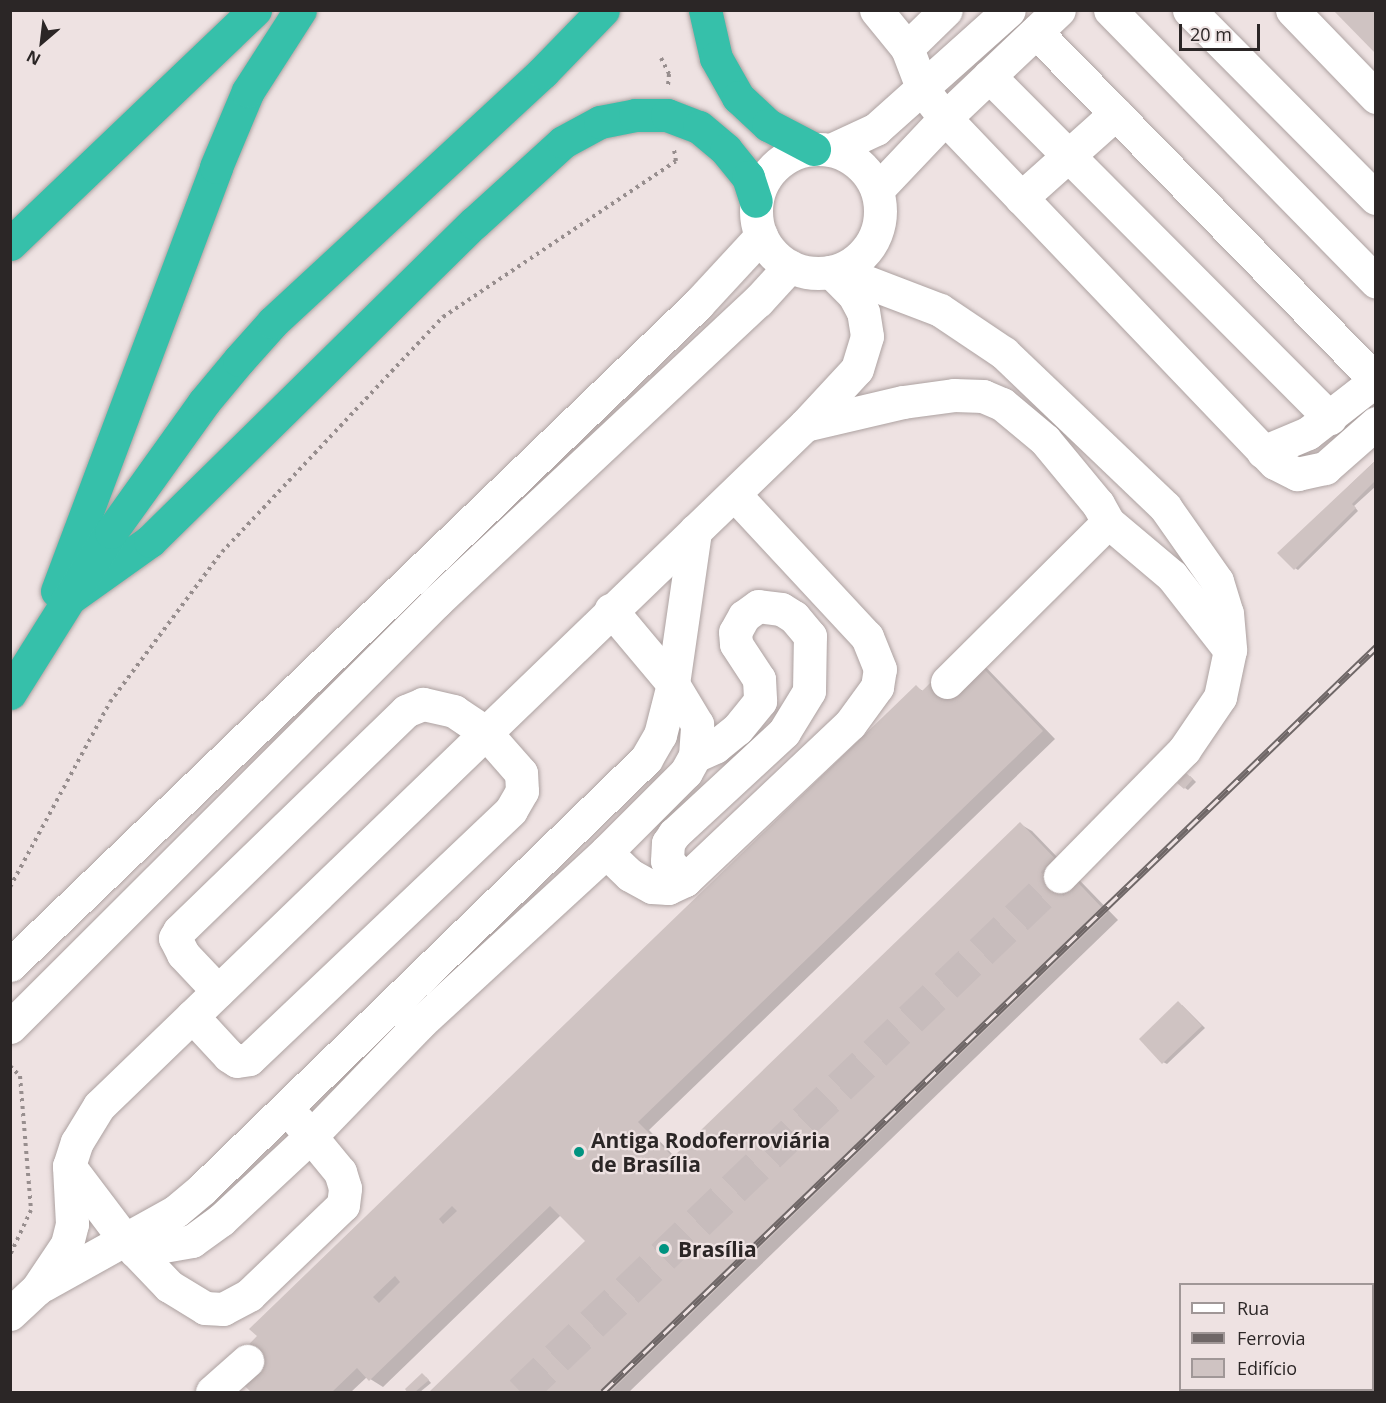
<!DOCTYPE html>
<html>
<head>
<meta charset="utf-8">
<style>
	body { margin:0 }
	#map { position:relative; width:1386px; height:1403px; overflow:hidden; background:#eee2e2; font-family:"Open Sans",sans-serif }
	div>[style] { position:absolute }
	.shadow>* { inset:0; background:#0003 }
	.building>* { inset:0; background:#cfc3c2 }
	.minor-tunnel>* { height:33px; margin-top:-16.5px; transform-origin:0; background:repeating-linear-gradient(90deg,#c7bcbc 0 33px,transparent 0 49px) }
	.path>* { height:4px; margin-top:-2px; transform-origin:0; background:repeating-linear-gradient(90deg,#978e8e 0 3px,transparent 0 7.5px) }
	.roads { filter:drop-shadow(0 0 2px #ada2a1) drop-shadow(0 0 2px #ada2a1) }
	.minor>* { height:33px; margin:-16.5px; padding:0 16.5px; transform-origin:16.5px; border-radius:16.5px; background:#fff }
	.minor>.ring { margin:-16.5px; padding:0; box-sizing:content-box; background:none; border:33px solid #fff; border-radius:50% }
	.highway>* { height:33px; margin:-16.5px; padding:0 16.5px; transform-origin:16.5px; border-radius:16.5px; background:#36c0aa }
	.rail>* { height:7px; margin-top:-3.5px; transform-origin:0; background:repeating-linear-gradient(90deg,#eee2e2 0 14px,#6f6767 0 28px); box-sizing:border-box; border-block:2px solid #6f6767 }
	.dots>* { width:16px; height:16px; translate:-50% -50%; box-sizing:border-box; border:3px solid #eee2e2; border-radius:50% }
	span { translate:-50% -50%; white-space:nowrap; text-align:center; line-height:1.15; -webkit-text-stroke:4.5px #eee2e2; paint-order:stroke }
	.poi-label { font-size:21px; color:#2b2626; font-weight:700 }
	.left { translate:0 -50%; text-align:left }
	.frame { position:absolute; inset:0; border:12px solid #2b2626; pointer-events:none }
	.legend { position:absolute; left:1179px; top:1283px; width:195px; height:108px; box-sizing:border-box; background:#eee2e2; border:2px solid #a09797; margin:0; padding:8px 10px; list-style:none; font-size:18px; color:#2b2626 }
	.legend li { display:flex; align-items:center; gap:12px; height:30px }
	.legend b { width:30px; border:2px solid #a09797 }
	.north { position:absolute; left:12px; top:12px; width:60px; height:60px; -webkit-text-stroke:4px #eee2e2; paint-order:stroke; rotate:208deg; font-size:16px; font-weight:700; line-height:24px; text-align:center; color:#2b2626 }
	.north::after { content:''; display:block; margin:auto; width:21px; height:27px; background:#2b2626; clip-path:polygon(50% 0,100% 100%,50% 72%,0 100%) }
	.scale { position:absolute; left:1179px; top:24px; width:81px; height:27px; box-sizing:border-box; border:3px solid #2b2626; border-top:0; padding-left:8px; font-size:18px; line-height:21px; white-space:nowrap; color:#2b2626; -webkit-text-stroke:4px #eee2e2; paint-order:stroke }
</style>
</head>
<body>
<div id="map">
	<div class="shadow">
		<div style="clip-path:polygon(1376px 460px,1376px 486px,1354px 506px,1358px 511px,1298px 570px,1295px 568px,1279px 553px)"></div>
		<div style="clip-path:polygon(977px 658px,1055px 739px,649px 1130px,675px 1157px,1020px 824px,1032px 831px,1118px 920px,629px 1392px,431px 1392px,587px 1241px,561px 1215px,383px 1387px,367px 1377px,351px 1392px,253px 1392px,228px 1368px,916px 687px,923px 691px)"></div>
		<div style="clip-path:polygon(1190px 776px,1196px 782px,1188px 790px,1185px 788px)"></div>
		<div style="clip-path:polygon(1182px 1005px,1205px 1028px,1167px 1064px,1163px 1062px)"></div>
		<div style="clip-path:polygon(426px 1377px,431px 1383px,420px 1392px,407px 1390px)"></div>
	</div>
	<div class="building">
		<div style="clip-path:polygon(1333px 10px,1376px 10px,1376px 54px)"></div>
		<div style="clip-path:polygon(1376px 460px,1376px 480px,1352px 504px,1356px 508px,1294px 570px,1277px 553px)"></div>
		<div style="clip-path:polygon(evenodd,965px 649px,1043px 731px,638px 1122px,673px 1157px,1020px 822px,1107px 913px,610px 1392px,429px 1392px,585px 1241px,550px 1206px,369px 1381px,357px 1368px,332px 1392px,251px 1392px,226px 1368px,257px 1336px,249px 1329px,916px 685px,922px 691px,965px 649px,452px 1206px,457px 1211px,443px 1224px,439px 1219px,452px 1206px,965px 649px,395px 1276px,400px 1282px,379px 1303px,373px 1297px,395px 1276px)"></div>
		<div style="clip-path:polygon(1186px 773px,1193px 779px,1184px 789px,1177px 783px)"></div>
		<div style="clip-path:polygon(1178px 1001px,1202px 1026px,1162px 1064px,1139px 1039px)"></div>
		<div style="clip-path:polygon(422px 1373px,429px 1380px,415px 1392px,407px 1392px,405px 1389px)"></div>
	</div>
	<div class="minor-tunnel">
		<div style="left:521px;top:1392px;width:746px;rotate:-43.75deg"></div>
	</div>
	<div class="path">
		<div style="left:661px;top:58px;width:18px;rotate:63deg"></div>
		<div style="left:669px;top:74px;width:12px;rotate:95deg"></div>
		<div style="left:10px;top:887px;width:210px;rotate:-61.6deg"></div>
		<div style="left:110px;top:702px;width:187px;rotate:-53.3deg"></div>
		<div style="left:222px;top:552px;width:323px;rotate:-46.8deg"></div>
		<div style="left:443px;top:317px;width:280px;rotate:-33.8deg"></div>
		<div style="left:676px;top:161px;width:11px;rotate:-100deg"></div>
		<div style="left:10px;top:1066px;width:14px;rotate:45deg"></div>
		<div style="left:20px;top:1076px;width:134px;rotate:85.3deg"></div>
		<div style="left:31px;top:1210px;width:50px;rotate:115deg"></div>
	</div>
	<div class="roads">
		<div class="minor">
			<div style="left:876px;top:10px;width:49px;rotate:50.8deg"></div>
			<div style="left:907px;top:48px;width:45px;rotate:69.1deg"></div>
			<div style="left:923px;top:90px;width:36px;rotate:52deg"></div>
			<div style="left:945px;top:118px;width:477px;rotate:46.3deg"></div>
			<div style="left:1275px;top:463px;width:25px;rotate:27deg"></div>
			<div style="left:1297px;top:474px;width:29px;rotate:-12deg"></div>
			<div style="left:1325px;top:468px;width:68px;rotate:-41.4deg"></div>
			<div style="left:1110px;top:10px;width:380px;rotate:45.6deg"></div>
			<div style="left:1189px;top:10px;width:265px;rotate:45.2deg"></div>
			<div style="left:1292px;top:10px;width:121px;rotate:46deg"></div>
			<div style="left:1036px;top:32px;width:487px;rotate:45.7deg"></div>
			<div style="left:907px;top:48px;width:54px;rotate:-44.3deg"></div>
			<div style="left:989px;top:76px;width:483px;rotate:45.1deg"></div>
			<div class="ring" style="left:756px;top:149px;width:91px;height:91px"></div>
			<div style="left:831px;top:150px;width:50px;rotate:-25deg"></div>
			<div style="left:876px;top:129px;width:178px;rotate:-41.8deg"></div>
			<div style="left:877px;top:190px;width:99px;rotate:-46.6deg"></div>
			<div style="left:945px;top:118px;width:157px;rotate:-43.5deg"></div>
			<div style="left:1021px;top:198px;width:127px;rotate:-41.8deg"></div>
			<div style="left:838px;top:271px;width:109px;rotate:20.9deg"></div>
			<div style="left:940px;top:310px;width:77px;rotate:33.9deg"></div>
			<div style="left:1004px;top:353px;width:223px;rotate:43.7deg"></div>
			<div style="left:1165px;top:507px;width:90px;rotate:54.9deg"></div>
			<div style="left:1217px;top:581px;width:34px;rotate:73deg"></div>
			<div style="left:1227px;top:613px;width:37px;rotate:85deg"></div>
			<div style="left:1230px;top:650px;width:48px;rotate:102deg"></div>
			<div style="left:1220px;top:697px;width:64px;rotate:124.2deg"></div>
			<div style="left:1184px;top:750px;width:177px;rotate:134.5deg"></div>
			<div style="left:805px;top:425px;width:101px;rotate:-13.2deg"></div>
			<div style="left:903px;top:402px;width:51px;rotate:-7.8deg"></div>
			<div style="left:954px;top:395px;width:29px;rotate:2deg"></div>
			<div style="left:983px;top:396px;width:21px;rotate:23deg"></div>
			<div style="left:1002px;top:404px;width:56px;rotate:39.9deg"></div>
			<div style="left:1045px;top:440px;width:83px;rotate:50.4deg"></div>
			<div style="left:1098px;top:504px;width:21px;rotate:61deg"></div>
			<div style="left:1108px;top:522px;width:84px;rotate:40.2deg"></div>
			<div style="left:1172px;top:576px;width:93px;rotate:52deg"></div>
			<div style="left:1263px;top:452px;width:49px;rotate:-22.9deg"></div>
			<div style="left:1308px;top:433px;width:86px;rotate:-37.9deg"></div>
			<div style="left:947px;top:682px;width:227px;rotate:-44.8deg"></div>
			<div style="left:606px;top:852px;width:33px;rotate:44deg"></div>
			<div style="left:630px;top:875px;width:25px;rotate:29deg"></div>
			<div style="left:652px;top:887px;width:16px;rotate:4deg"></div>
			<div style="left:668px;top:888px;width:19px;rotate:-25deg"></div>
			<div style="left:685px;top:880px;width:227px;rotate:-43.4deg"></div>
			<div style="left:850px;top:724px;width:46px;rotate:-53.9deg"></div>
			<div style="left:877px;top:687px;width:18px;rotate:-81deg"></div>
			<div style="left:880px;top:669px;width:35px;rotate:-112deg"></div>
			<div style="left:867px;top:637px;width:195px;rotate:-132.9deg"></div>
			<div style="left:685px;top:880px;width:26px;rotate:-133deg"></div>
			<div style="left:667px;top:861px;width:18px;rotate:-87deg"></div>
			<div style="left:668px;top:843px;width:11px;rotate:-56deg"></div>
			<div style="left:674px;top:834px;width:150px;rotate:-42.8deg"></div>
			<div style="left:784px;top:732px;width:48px;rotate:-58.6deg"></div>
			<div style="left:809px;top:691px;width:55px;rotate:-89deg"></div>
			<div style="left:810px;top:636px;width:25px;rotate:-130deg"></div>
			<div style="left:794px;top:617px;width:15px;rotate:-148deg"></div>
			<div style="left:781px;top:609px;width:23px;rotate:-173deg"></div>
			<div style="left:758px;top:606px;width:17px;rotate:144deg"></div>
			<div style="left:744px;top:616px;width:18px;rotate:119deg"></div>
			<div style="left:735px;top:632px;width:12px;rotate:85deg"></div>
			<div style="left:736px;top:644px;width:42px;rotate:56.7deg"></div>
			<div style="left:759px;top:679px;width:22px;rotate:87deg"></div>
			<div style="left:760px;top:701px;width:36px;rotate:129deg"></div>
			<div style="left:737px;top:729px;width:28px;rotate:141deg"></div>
			<div style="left:715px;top:747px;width:22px;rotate:156deg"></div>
			<div style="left:10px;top:965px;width:954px;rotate:-43.85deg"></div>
			<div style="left:698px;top:304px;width:93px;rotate:-47.2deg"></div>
			<div style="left:192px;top:1016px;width:54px;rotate:47.2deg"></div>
			<div style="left:229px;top:1056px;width:9px;rotate:32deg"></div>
			<div style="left:237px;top:1061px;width:12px;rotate:-9deg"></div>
			<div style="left:249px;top:1059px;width:361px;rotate:-43.5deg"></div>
			<div style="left:511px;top:810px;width:22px;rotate:-60deg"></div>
			<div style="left:522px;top:791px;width:18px;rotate:-93deg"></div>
			<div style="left:521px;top:773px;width:55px;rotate:-131.3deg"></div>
			<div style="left:485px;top:732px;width:37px;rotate:-146deg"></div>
			<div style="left:454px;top:711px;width:32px;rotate:-167deg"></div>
			<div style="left:423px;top:704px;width:18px;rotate:158deg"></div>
			<div style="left:406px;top:711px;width:316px;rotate:135.9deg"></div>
			<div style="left:179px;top:931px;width:8px;rotate:120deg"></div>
			<div style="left:175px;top:938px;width:18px;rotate:63deg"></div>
			<div style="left:183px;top:954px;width:51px;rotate:46.6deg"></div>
			<div style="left:10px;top:1027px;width:603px;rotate:-44.93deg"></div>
			<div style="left:437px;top:601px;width:439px;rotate:-43.1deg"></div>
			<div style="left:758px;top:301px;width:47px;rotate:-47.6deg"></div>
			<div style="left:69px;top:1166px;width:93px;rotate:52.9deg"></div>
			<div style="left:125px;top:1240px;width:64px;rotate:46.3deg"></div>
			<div style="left:169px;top:1286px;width:42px;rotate:31.4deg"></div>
			<div style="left:205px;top:1308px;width:18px;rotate:3deg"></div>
			<div style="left:223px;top:1309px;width:30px;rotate:-28deg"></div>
			<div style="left:249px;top:1295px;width:130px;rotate:-43.8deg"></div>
			<div style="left:343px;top:1205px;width:17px;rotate:-83deg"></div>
			<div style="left:345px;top:1188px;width:17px;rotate:-107deg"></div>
			<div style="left:340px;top:1172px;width:66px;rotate:-129.5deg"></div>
			<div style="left:135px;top:1251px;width:58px;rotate:-10deg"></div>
			<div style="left:192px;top:1241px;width:36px;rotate:-36deg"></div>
			<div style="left:221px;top:1220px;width:122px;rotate:-43deg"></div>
			<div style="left:310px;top:1137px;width:158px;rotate:-46deg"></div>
			<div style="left:420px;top:1023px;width:253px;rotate:-42.6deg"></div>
			<div style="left:606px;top:852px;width:113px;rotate:-45deg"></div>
			<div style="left:686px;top:772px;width:18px;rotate:-61deg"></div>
			<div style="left:695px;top:756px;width:32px;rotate:-86deg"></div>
			<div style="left:697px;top:724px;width:47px;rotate:-121deg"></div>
			<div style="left:673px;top:684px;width:97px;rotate:-130deg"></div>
			<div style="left:43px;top:1285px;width:152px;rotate:-29.1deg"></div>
			<div style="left:176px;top:1211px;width:35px;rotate:-40deg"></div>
			<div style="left:203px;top:1188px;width:617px;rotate:-44.08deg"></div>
			<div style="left:646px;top:759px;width:28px;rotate:-60deg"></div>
			<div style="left:660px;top:735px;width:53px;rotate:-75.7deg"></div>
			<div style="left:673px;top:684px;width:155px;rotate:-81.8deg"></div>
			<div style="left:10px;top:1314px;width:37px;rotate:-43deg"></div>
			<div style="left:37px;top:1289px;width:54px;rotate:-56.3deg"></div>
			<div style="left:67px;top:1244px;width:21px;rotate:-76deg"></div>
			<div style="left:72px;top:1224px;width:58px;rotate:-93deg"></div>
			<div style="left:69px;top:1166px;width:25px;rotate:-72deg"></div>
			<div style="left:77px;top:1142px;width:42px;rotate:-58.6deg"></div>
			<div style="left:99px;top:1106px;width:981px;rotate:-43.97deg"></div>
			<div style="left:805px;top:425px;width:76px;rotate:-47.1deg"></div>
			<div style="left:857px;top:369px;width:34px;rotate:-73deg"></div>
			<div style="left:867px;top:336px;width:24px;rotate:-99deg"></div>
			<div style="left:863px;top:312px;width:19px;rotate:-118deg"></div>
			<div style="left:854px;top:295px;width:33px;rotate:-135deg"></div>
			<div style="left:212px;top:1392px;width:47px;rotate:-41.5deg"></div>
		</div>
		<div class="highway">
			<div style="left:705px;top:10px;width:49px;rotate:77.1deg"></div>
			<div style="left:716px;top:58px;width:45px;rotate:60.6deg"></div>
			<div style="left:738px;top:97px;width:41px;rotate:43deg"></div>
			<div style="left:768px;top:125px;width:52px;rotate:27.6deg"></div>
			<div style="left:10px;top:244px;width:339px;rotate:-43.7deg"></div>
			<div style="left:57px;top:591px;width:453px;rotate:-69.4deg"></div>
			<div style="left:216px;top:167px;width:82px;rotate:-67.2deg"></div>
			<div style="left:248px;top:91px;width:96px;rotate:-57.3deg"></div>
			<div style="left:67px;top:600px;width:102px;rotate:-35.4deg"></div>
			<div style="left:150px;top:541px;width:454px;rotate:-44.5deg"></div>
			<div style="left:474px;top:223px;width:120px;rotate:-42.3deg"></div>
			<div style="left:563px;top:142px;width:42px;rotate:-28.4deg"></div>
			<div style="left:600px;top:122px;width:36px;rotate:-11deg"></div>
			<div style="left:635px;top:115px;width:32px"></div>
			<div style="left:667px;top:115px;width:34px;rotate:21deg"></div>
			<div style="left:699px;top:127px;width:35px;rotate:40deg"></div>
			<div style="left:726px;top:150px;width:35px;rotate:51deg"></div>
			<div style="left:748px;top:177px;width:25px;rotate:72deg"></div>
			<div style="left:10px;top:693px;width:190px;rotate:-57.9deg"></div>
			<div style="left:111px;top:532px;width:160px;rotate:-54.4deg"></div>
			<div style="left:204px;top:402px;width:55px;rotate:-50.2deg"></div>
			<div style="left:239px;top:360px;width:51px;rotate:-48.2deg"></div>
			<div style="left:273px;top:322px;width:368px;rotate:-42.8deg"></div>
			<div style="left:543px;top:72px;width:86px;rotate:-45.9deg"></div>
		</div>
	</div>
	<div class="rail">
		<div style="left:603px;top:1392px;width:1074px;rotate:-43.94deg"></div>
	</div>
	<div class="dots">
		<div style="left:579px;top:1152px;background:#009380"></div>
		<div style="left:664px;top:1249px;background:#009380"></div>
	</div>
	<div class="poi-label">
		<span class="left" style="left:591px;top:1152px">Antiga Rodoferroviária<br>de Brasília</span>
		<span class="left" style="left:678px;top:1249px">Brasília</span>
	</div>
	<div class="frame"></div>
	<ul class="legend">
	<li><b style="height:8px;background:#fff"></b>Rua</li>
	<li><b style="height:8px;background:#6f6767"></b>Ferrovia</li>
	<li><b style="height:16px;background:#cfc3c2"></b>Edifício</li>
	</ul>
	<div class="north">N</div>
	<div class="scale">20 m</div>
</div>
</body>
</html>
